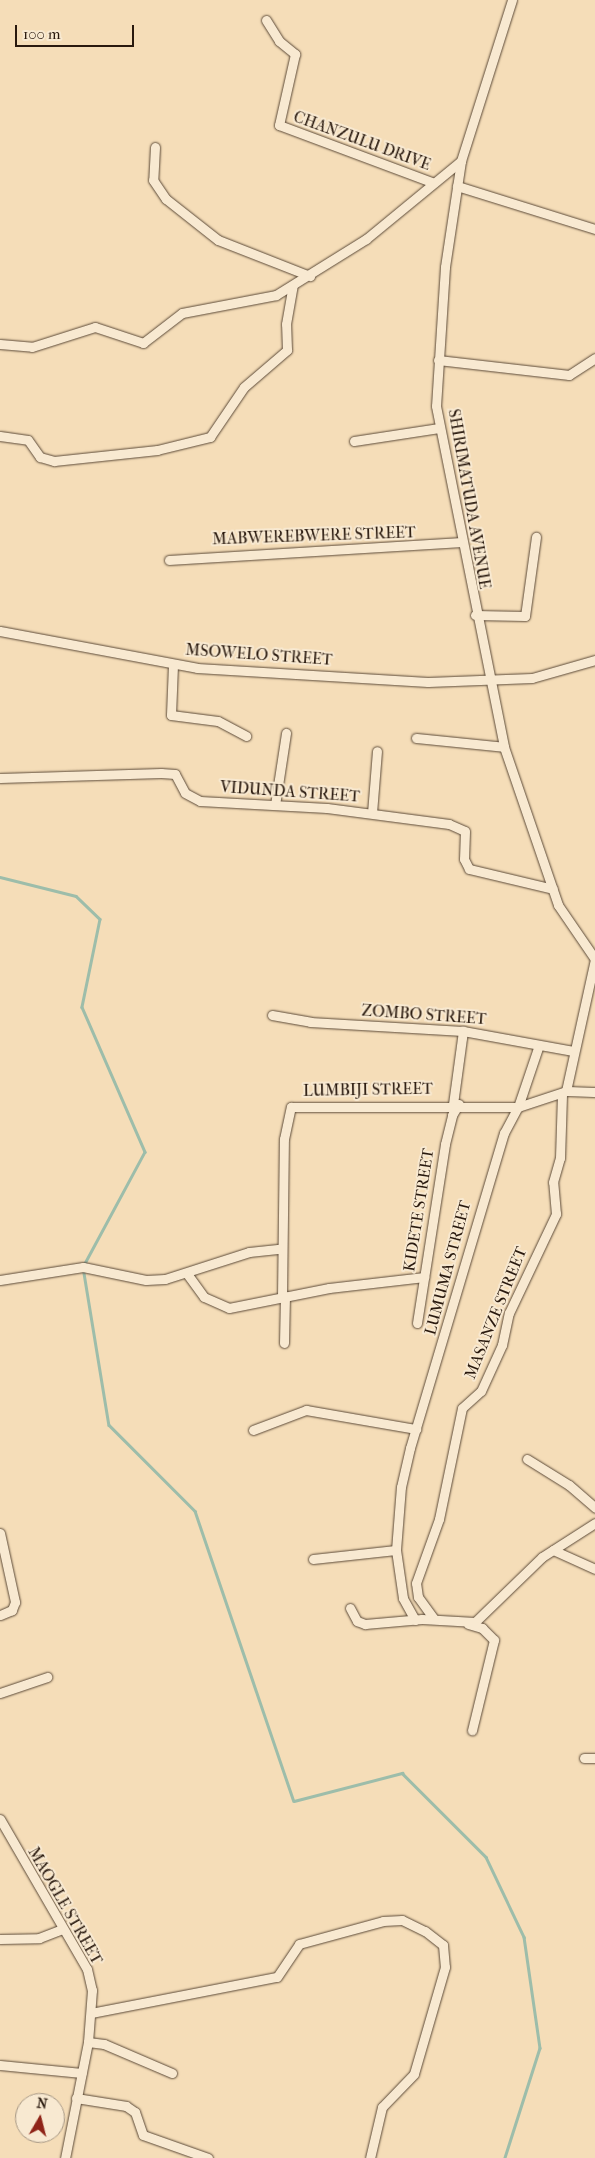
<!DOCTYPE html>
<html>
<head>
<meta charset="utf-8">
<style>
	body { margin:0 }
	#map { position:relative; width:595px; height:2158px; overflow:hidden; background:#f5ddb8; font-family:"IM FELL French Canon",serif }
	div>[style] { position:absolute }
	.stream>* { height:2.5px; margin:-1.25px; padding:0 1.25px; transform-origin:1.25px; border-radius:1.25px; background:#9dbdaa }
	.roads { filter:drop-shadow(0 0 1px #5c4a38) drop-shadow(0 0 1px #5c4a38) }
	.street>* { height:9px; margin:-4.5px; padding:0 4.5px; transform-origin:4.5px; border-radius:4.5px; background:#f8e9d1 }
	span { translate:-50% -50%; white-space:nowrap; text-align:center; line-height:1.15; -webkit-text-stroke:4px #f8e9d1; paint-order:stroke }
	.street-label { font-size:16px; color:#29190e }
	.north { position:absolute; left:15px; top:2093px; width:50px; height:50px; box-sizing:border-box; background:#f8e9d1; border:1px solid #a59683; border-radius:50%; rotate:8deg; font-size:14px; font-weight:700; line-height:20px; text-align:center; color:#29190e }
	.north::after { content:''; display:block; margin:auto; width:18px; height:22px; background:#8f2418; clip-path:polygon(50% 0,100% 100%,50% 72%,0 100%) }
	.scale { position:absolute; left:15px; top:25px; width:119px; height:22px; box-sizing:border-box; border:2px solid #29190e; border-top:0; padding-left:6px; font-size:15px; line-height:18px; white-space:nowrap; color:#29190e; -webkit-text-stroke:4px #f8e9d1; paint-order:stroke }
</style>
</head>
<body>
<div id="map">
	<div class="stream">
		<div style="left:0;top:877px;width:78px;rotate:14deg"></div>
		<div style="left:76px;top:896px;width:33px;rotate:44deg"></div>
		<div style="left:100px;top:919px;width:90px;rotate:101.6deg"></div>
		<div style="left:82px;top:1007px;width:158px;rotate:66.5deg"></div>
		<div style="left:145px;top:1152px;width:131px;rotate:118.3deg"></div>
		<div style="left:83px;top:1267px;width:160px;rotate:80.7deg"></div>
		<div style="left:109px;top:1425px;width:122px;rotate:45deg"></div>
		<div style="left:195px;top:1511px;width:306px;rotate:71.2deg"></div>
		<div style="left:294px;top:1801px;width:112px;rotate:-14.5deg"></div>
		<div style="left:402px;top:1773px;width:119px;rotate:45deg"></div>
		<div style="left:486px;top:1857px;width:89px;rotate:64.6deg"></div>
		<div style="left:524px;top:1937px;width:112px;rotate:81.8deg"></div>
		<div style="left:540px;top:2048px;width:115px;rotate:107.7deg"></div>
	</div>
	<div class="roads">
		<div class="street">
			<div style="left:512px;top:0;width:169px;rotate:107.6deg"></div>
			<div style="left:461px;top:161px;width:107px;rotate:98.6deg"></div>
			<div style="left:445px;top:267px;width:139px;rotate:93.7deg"></div>
			<div style="left:436px;top:406px;width:348px;rotate:78.7deg"></div>
			<div style="left:504px;top:747px;width:167px;rotate:71.1deg"></div>
			<div style="left:558px;top:905px;width:65px;rotate:55.6deg"></div>
			<div style="left:266px;top:20px;width:25px;rotate:58deg"></div>
			<div style="left:279px;top:41px;width:21px;rotate:39deg"></div>
			<div style="left:295px;top:54px;width:73px;rotate:102.7deg"></div>
			<div style="left:279px;top:125px;width:165px;rotate:20.5deg"></div>
			<div style="left:155px;top:147px;width:33px;rotate:93deg"></div>
			<div style="left:153px;top:180px;width:23px;rotate:56deg"></div>
			<div style="left:166px;top:199px;width:66px;rotate:38.3deg"></div>
			<div style="left:218px;top:240px;width:99px;rotate:21.4deg"></div>
			<div style="left:457px;top:186px;width:145px;rotate:17.3deg"></div>
			<div style="left:0;top:344px;width:32px;rotate:5deg"></div>
			<div style="left:32px;top:347px;width:66px;rotate:-17.6deg"></div>
			<div style="left:95px;top:327px;width:51px;rotate:18.4deg"></div>
			<div style="left:143px;top:343px;width:49px;rotate:-37.6deg"></div>
			<div style="left:182px;top:313px;width:96px;rotate:-10.8deg"></div>
			<div style="left:276px;top:295px;width:106px;rotate:-31.9deg"></div>
			<div style="left:366px;top:239px;width:123px;rotate:-39.4deg"></div>
			<div style="left:438px;top:360px;width:132px;rotate:6.5deg"></div>
			<div style="left:569px;top:375px;width:31px;rotate:-33deg"></div>
			<div style="left:0;top:436px;width:28px;rotate:8deg"></div>
			<div style="left:28px;top:440px;width:21px;rotate:55deg"></div>
			<div style="left:40px;top:457px;width:15px;rotate:16deg"></div>
			<div style="left:54px;top:461px;width:104px;rotate:-6.1deg"></div>
			<div style="left:157px;top:450px;width:55px;rotate:-13.8deg"></div>
			<div style="left:210px;top:437px;width:60px;rotate:-55.8deg"></div>
			<div style="left:244px;top:387px;width:57px;rotate:-40.7deg"></div>
			<div style="left:287px;top:350px;width:26px;rotate:-92deg"></div>
			<div style="left:286px;top:324px;width:39px;rotate:-80deg"></div>
			<div style="left:354px;top:441px;width:86px;rotate:-8.7deg"></div>
			<div style="left:169px;top:560px;width:293px;rotate:-3.5deg"></div>
			<div style="left:475px;top:615px;width:50px;rotate:1.1deg"></div>
			<div style="left:525px;top:616px;width:80px;rotate:-82.1deg"></div>
			<div style="left:0;top:631px;width:200px;rotate:10.6deg"></div>
			<div style="left:197px;top:668px;width:231px;rotate:3.5deg"></div>
			<div style="left:428px;top:682px;width:104px;rotate:-2.2deg"></div>
			<div style="left:532px;top:678px;width:66px;rotate:-15.9deg"></div>
			<div style="left:173px;top:665px;width:50px;rotate:92.3deg"></div>
			<div style="left:171px;top:715px;width:47px;rotate:7.3deg"></div>
			<div style="left:218px;top:721px;width:32px;rotate:28deg"></div>
			<div style="left:416px;top:738px;width:88px;rotate:5.8deg"></div>
			<div style="left:0;top:778px;width:161px;rotate:-1.8deg"></div>
			<div style="left:161px;top:773px;width:14px;rotate:4deg"></div>
			<div style="left:175px;top:774px;width:21px;rotate:62deg"></div>
			<div style="left:185px;top:793px;width:17px;rotate:28deg"></div>
			<div style="left:200px;top:801px;width:127px;rotate:3.2deg"></div>
			<div style="left:327px;top:808px;width:123px;rotate:7.5deg"></div>
			<div style="left:449px;top:824px;width:17px;rotate:24deg"></div>
			<div style="left:465px;top:831px;width:28px;rotate:92deg"></div>
			<div style="left:464px;top:859px;width:11px;rotate:63deg"></div>
			<div style="left:469px;top:869px;width:86px;rotate:13.4deg"></div>
			<div style="left:275px;top:805px;width:73px;rotate:-81.3deg"></div>
			<div style="left:372px;top:813px;width:62px;rotate:-85.4deg"></div>
			<div style="left:272px;top:1015px;width:39px;rotate:10deg"></div>
			<div style="left:310px;top:1022px;width:153px;rotate:3.4deg"></div>
			<div style="left:463px;top:1031px;width:112px;rotate:10.3deg"></div>
			<div style="left:566px;top:1091px;width:29px;rotate:2deg"></div>
			<div style="left:453px;top:1104px;width:74px;rotate:-82.2deg"></div>
			<div style="left:188px;top:1275px;width:27px;rotate:54deg"></div>
			<div style="left:204px;top:1297px;width:27px;rotate:24deg"></div>
			<div style="left:229px;top:1308px;width:102px;rotate:-11.3deg"></div>
			<div style="left:329px;top:1288px;width:96px;rotate:-6.6deg"></div>
			<div style="left:0;top:1280px;width:84px;rotate:-8.9deg"></div>
			<div style="left:83px;top:1267px;width:64px;rotate:11.7deg"></div>
			<div style="left:146px;top:1280px;width:19px;rotate:-3deg"></div>
			<div style="left:165px;top:1279px;width:88px;rotate:-17.8deg"></div>
			<div style="left:249px;top:1252px;width:31px;rotate:-6deg"></div>
			<div style="left:282px;top:1297px;width:158px;rotate:-89.3deg"></div>
			<div style="left:284px;top:1139px;width:33px;rotate:-78deg"></div>
			<div style="left:291px;top:1107px;width:227px"></div>
			<div style="left:518px;top:1107px;width:65px;rotate:-71.3deg"></div>
			<div style="left:417px;top:1323px;width:181px;rotate:-81.1deg"></div>
			<div style="left:445px;top:1144px;width:30px;rotate:-76deg"></div>
			<div style="left:452px;top:1115px;width:13px;rotate:-58deg"></div>
			<div style="left:284px;top:1343px;width:47px;rotate:-88.8deg"></div>
			<div style="left:253px;top:1430px;width:57px;rotate:-20.7deg"></div>
			<div style="left:306px;top:1410px;width:112px;rotate:9.8deg"></div>
			<div style="left:527px;top:1459px;width:49px;rotate:31.8deg"></div>
			<div style="left:569px;top:1485px;width:35px;rotate:41deg"></div>
			<div style="left:0;top:1533px;width:71px;rotate:77.7deg"></div>
			<div style="left:15px;top:1602px;width:9px;rotate:111deg"></div>
			<div style="left:12px;top:1610px;width:13px;rotate:157deg"></div>
			<div style="left:553px;top:1550px;width:46px;rotate:24.3deg"></div>
			<div style="left:313px;top:1559px;width:83px;rotate:-6.2deg"></div>
			<div style="left:350px;top:1608px;width:15px;rotate:62deg"></div>
			<div style="left:357px;top:1621px;width:9px;rotate:21deg"></div>
			<div style="left:365px;top:1624px;width:57px;rotate:-5deg"></div>
			<div style="left:422px;top:1619px;width:53px;rotate:3.2deg"></div>
			<div style="left:475px;top:1622px;width:93px;rotate:-44.1deg"></div>
			<div style="left:542px;top:1557px;width:63px;rotate:-32.7deg"></div>
			<div style="left:434px;top:1619px;width:27px;rotate:-126deg"></div>
			<div style="left:418px;top:1597px;width:14px;rotate:-98deg"></div>
			<div style="left:416px;top:1583px;width:68px;rotate:-70.2deg"></div>
			<div style="left:439px;top:1519px;width:113px;rotate:-78.3deg"></div>
			<div style="left:462px;top:1408px;width:25px;rotate:-42deg"></div>
			<div style="left:481px;top:1391px;width:51px;rotate:-65.5deg"></div>
			<div style="left:502px;top:1345px;width:33px;rotate:-78deg"></div>
			<div style="left:509px;top:1313px;width:110px;rotate:-64.6deg"></div>
			<div style="left:556px;top:1214px;width:32px;rotate:-95deg"></div>
			<div style="left:553px;top:1182px;width:25px;rotate:-74deg"></div>
			<div style="left:560px;top:1158px;width:64px;rotate:-88.2deg"></div>
			<div style="left:415px;top:1620px;width:25px;rotate:-119deg"></div>
			<div style="left:403px;top:1598px;width:49px;rotate:-98.3deg"></div>
			<div style="left:396px;top:1550px;width:63px;rotate:-85.5deg"></div>
			<div style="left:401px;top:1487px;width:40px;rotate:-77deg"></div>
			<div style="left:410px;top:1448px;width:329px;rotate:-73.4deg"></div>
			<div style="left:504px;top:1133px;width:30px;rotate:-62deg"></div>
			<div style="left:518px;top:1107px;width:51px;rotate:-18.4deg"></div>
			<div style="left:566px;top:1091px;width:135px;rotate:-77.6deg"></div>
			<div style="left:468px;top:1624px;width:15px;rotate:16deg"></div>
			<div style="left:482px;top:1628px;width:17px;rotate:45deg"></div>
			<div style="left:494px;top:1640px;width:93px;rotate:103.7deg"></div>
			<div style="left:0;top:1693px;width:50px;rotate:-18.8deg"></div>
			<div style="left:584px;top:1758px;width:11px"></div>
			<div style="left:0;top:1819px;width:173px;rotate:59.9deg"></div>
			<div style="left:87px;top:1969px;width:22px;rotate:77deg"></div>
			<div style="left:92px;top:1990px;width:52px;rotate:94.4deg"></div>
			<div style="left:88px;top:2042px;width:118px;rotate:101.2deg"></div>
			<div style="left:0;top:1939px;width:39px;rotate:-1deg"></div>
			<div style="left:39px;top:1938px;width:25px;rotate:-21deg"></div>
			<div style="left:91px;top:2013px;width:189px;rotate:-11deg"></div>
			<div style="left:277px;top:1977px;width:40px;rotate:-56deg"></div>
			<div style="left:299px;top:1944px;width:87px;rotate:-15.3deg"></div>
			<div style="left:383px;top:1921px;width:19px;rotate:-3deg"></div>
			<div style="left:402px;top:1920px;width:25px;rotate:26deg"></div>
			<div style="left:425px;top:1931px;width:23px;rotate:38deg"></div>
			<div style="left:443px;top:1945px;width:22px;rotate:85deg"></div>
			<div style="left:445px;top:1967px;width:111px;rotate:106.2deg"></div>
			<div style="left:414px;top:2074px;width:46px;rotate:134.1deg"></div>
			<div style="left:382px;top:2107px;width:52px;rotate:103.2deg"></div>
			<div style="left:88px;top:2042px;width:16px;rotate:7deg"></div>
			<div style="left:104px;top:2044px;width:74px;rotate:23.1deg"></div>
			<div style="left:0;top:2065px;width:82px;rotate:5.6deg"></div>
			<div style="left:76px;top:2098px;width:51px;rotate:9.1deg"></div>
			<div style="left:126px;top:2106px;width:11px;rotate:34deg"></div>
			<div style="left:135px;top:2112px;width:24px;rotate:71deg"></div>
			<div style="left:143px;top:2135px;width:69px;rotate:19.5deg"></div>
		</div>
	</div>
	<div class="street-label">
		<span style="left:362px;top:141px;rotate:20deg">CHANZULU DRIVE</span>
		<span style="left:469px;top:499px;rotate:80deg">SHIRIMATUDA AVENUE</span>
		<span style="left:314px;top:536px;rotate:-2deg">MABWEREBWERE STREET</span>
		<span style="left:259px;top:655px;rotate:4deg">MSOWELO STREET</span>
		<span style="left:290px;top:792px;rotate:4deg">VIDUNDA STREET</span>
		<span style="left:424px;top:1015px;rotate:4deg">ZOMBO STREET</span>
		<span style="left:368px;top:1090px;rotate:-1deg">LUMBIJI STREET</span>
		<span style="left:419px;top:1210px;rotate:-81deg">KIDETE STREET</span>
		<span style="left:448px;top:1268px;rotate:-75deg">LUMUMA STREET</span>
		<span style="left:496px;top:1313px;rotate:-68deg">MASANZE STREET</span>
		<span style="left:65px;top:1906px;rotate:60deg">MAOGLE STREET</span>
	</div>
	<div class="north">N</div>
	<div class="scale">100 m</div>
</div>
</body>
</html>
